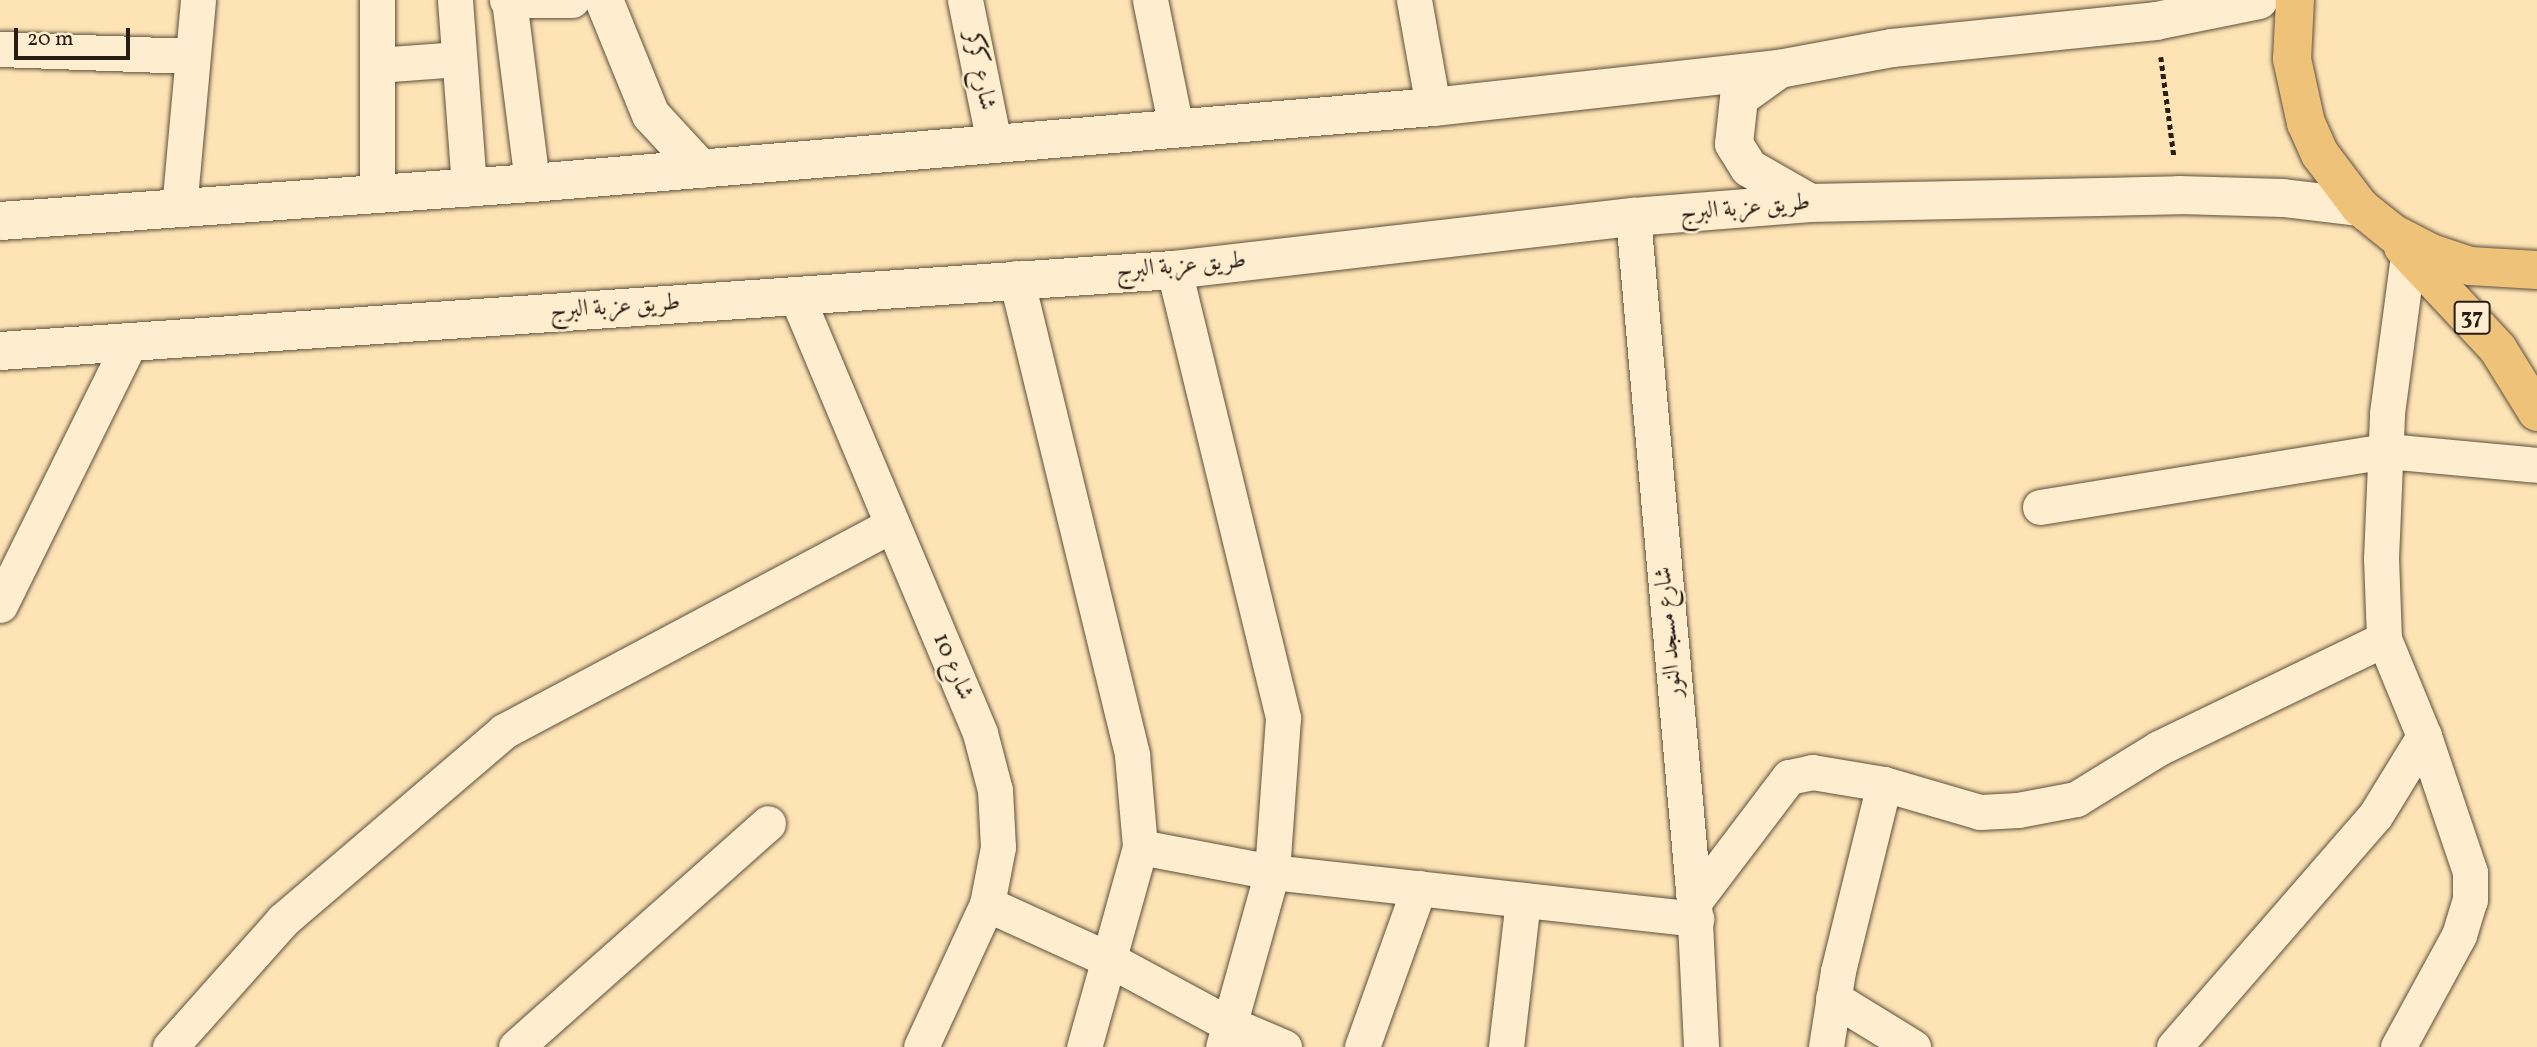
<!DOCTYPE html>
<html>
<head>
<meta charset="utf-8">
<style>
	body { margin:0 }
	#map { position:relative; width:2537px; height:1047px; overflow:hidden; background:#fee4b5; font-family:Vollkorn,Amiri,serif }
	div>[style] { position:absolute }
	.path>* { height:4.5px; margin-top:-2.25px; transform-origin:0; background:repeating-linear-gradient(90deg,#271d13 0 5px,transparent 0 8.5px) }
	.roads { filter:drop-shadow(0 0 2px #5d4f3c) drop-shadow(0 0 2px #5d4f3c) }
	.minor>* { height:35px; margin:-17.5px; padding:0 17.5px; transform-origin:17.5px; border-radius:17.5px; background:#feedcf }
	.tertiary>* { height:38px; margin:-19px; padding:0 19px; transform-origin:19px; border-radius:19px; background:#feedcf }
	.trunk>* { height:38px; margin:-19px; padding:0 19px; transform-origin:19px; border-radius:19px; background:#efc27a }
	span { translate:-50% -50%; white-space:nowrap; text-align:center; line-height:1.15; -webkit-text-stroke:5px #feedcf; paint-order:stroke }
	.shield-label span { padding:2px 5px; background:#feedcf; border:2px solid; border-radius:5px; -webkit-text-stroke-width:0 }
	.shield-label { font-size:23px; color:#271d13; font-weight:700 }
	.street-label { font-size:24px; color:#271d13 }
	.scale { position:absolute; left:14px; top:28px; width:116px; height:32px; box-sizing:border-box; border:4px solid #271d13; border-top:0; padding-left:9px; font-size:21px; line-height:24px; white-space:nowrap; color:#271d13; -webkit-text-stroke:5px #feedcf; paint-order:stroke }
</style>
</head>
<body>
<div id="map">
	<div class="path">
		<div style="left:2161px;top:57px;width:100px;rotate:82.5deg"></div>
	</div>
	<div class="roads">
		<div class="minor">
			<div style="left:377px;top:0;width:195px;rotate:90deg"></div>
			<div style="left:455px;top:0;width:189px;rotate:85.7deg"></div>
			<div style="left:507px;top:0;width:65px"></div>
			<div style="left:509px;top:0;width:184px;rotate:82.8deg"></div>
			<div style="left:965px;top:0;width:146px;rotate:78.5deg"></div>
			<div style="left:1150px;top:0;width:131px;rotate:78.5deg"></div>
			<div style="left:1414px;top:0;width:109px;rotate:79.9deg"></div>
			<div style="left:0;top:49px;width:192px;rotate:2.1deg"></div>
			<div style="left:377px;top:65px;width:82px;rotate:-4.2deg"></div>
			<div style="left:179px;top:209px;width:210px;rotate:-84.8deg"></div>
			<div style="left:1633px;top:217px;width:688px;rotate:84.91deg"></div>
			<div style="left:1694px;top:902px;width:145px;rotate:87.2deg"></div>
			<div style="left:1174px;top:270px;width:461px;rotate:76.3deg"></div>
			<div style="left:1283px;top:718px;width:154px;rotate:94.1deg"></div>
			<div style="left:1272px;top:872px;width:182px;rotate:105.6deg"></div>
			<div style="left:1016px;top:278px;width:491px;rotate:76.3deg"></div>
			<div style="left:1132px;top:755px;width:92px;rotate:85deg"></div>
			<div style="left:1140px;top:847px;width:208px;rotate:105.6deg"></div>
			<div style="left:796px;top:295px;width:475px;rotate:67.2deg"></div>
			<div style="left:980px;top:733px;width:59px;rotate:75.3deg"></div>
			<div style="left:995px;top:790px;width:57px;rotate:87deg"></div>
			<div style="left:998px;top:847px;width:58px;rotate:100.9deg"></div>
			<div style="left:987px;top:904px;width:157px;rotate:114.8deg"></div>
			<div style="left:2040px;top:507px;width:351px;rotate:-9.2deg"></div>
			<div style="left:2387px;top:451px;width:151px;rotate:5.3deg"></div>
			<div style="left:0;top:605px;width:291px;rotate:-63.7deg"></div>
			<div style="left:1884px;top:784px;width:100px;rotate:16.3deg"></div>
			<div style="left:1980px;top:812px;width:38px;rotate:-3deg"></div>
			<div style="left:2018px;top:810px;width:59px;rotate:-10.7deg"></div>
			<div style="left:2076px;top:799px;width:97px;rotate:-31.6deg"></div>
			<div style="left:2159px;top:748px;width:250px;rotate:-25.8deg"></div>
			<div style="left:1140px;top:847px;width:134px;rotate:10.7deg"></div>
			<div style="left:1272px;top:872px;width:427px;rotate:6.3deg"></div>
			<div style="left:1694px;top:902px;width:157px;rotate:-52.8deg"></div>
			<div style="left:1789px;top:777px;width:24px;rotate:-12deg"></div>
			<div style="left:1812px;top:772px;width:73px;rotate:9.5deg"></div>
			<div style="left:1884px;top:784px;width:193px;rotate:103.8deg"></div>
			<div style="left:1838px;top:971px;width:77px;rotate:99deg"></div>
			<div style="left:987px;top:904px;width:135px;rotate:24.5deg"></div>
			<div style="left:1110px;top:960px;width:133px;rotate:28.3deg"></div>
			<div style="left:1227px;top:1023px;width:62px;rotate:22.8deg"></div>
			<div style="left:1833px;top:998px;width:94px;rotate:31.5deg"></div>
			<div style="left:170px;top:1047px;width:170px;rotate:-48.3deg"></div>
			<div style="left:283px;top:920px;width:291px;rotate:-40.5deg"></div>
			<div style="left:504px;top:731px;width:439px;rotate:-28deg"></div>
			<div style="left:516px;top:1047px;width:337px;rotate:-41.6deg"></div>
			<div style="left:1362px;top:1047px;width:169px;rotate:-70.3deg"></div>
			<div style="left:1506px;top:1047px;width:148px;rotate:-83.4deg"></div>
			<div style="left:2174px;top:1047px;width:306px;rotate:-49deg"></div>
			<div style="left:2375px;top:816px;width:94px;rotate:-58.5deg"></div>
			<div style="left:2398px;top:1047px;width:128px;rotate:-61.4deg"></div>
			<div style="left:2459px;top:935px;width:37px;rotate:-73deg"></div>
			<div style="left:2470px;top:900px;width:28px;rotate:-90deg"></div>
			<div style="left:2470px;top:872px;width:144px;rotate:-108.7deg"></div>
			<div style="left:2424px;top:736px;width:105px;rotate:-112.4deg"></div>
			<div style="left:2384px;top:639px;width:80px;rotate:-92.1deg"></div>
			<div style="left:2381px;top:559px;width:146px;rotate:-87.6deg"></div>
			<div style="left:2387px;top:413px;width:159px;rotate:-82.4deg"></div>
		</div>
		<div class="tertiary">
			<div style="left:604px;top:0;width:124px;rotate:67.8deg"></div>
			<div style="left:651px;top:115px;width:74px;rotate:47.2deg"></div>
			<div style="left:1778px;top:70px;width:48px;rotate:144.3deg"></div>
			<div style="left:1739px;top:98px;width:46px;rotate:96.2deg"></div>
			<div style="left:1734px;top:144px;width:28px;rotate:58deg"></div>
			<div style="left:1749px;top:168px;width:70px;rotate:29.8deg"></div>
			<div style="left:0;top:221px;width:533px;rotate:-4.09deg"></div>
			<div style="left:532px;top:183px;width:904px;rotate:-4.82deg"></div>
			<div style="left:1433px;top:107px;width:348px;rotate:-6.3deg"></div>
			<div style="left:1779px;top:69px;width:115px;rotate:-10.5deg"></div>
			<div style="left:1892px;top:48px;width:265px;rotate:-5.8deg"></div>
			<div style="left:2156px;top:21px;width:105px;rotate:-11.5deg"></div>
			<div style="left:0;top:351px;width:1177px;rotate:-3.95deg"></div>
			<div style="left:1174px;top:270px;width:462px;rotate:-6.6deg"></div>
			<div style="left:1633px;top:217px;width:178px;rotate:-4.5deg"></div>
			<div style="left:1810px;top:203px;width:369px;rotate:-1.2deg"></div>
			<div style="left:2179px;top:195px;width:104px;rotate:1.7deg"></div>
			<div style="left:2283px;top:198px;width:78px;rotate:6.7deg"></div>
		</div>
		<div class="trunk">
			<div style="left:2295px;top:0;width:59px;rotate:92.9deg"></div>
			<div style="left:2292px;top:59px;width:66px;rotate:77.7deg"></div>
			<div style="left:2306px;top:123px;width:34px;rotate:66deg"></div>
			<div style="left:2320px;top:154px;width:66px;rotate:53deg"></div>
			<div style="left:2360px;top:207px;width:43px;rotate:38.5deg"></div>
			<div style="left:2394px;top:234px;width:42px;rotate:27.2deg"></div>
			<div style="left:2431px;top:253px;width:41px;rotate:18.4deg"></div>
			<div style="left:2470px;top:266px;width:67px;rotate:3.4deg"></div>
			<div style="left:2403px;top:247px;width:139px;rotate:47deg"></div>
			<div style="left:2498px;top:349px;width:74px;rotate:58.2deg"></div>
		</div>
	</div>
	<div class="shield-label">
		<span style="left:2472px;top:318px">37</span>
	</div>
	<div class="street-label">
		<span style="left:979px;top:71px;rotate:79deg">شارع كركر</span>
		<span style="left:1745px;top:209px;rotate:-5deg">طريق عزبة البرج</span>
		<span style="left:1181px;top:267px;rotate:-5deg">طريق عزبة البرج</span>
		<span style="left:615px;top:308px;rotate:-4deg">طريق عزبة البرج</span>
		<span style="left:1670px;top:632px;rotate:-95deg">شارع مسجد النور</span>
		<span style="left:952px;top:667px;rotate:67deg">شارع 10</span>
	</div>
	<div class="scale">20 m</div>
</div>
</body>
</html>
